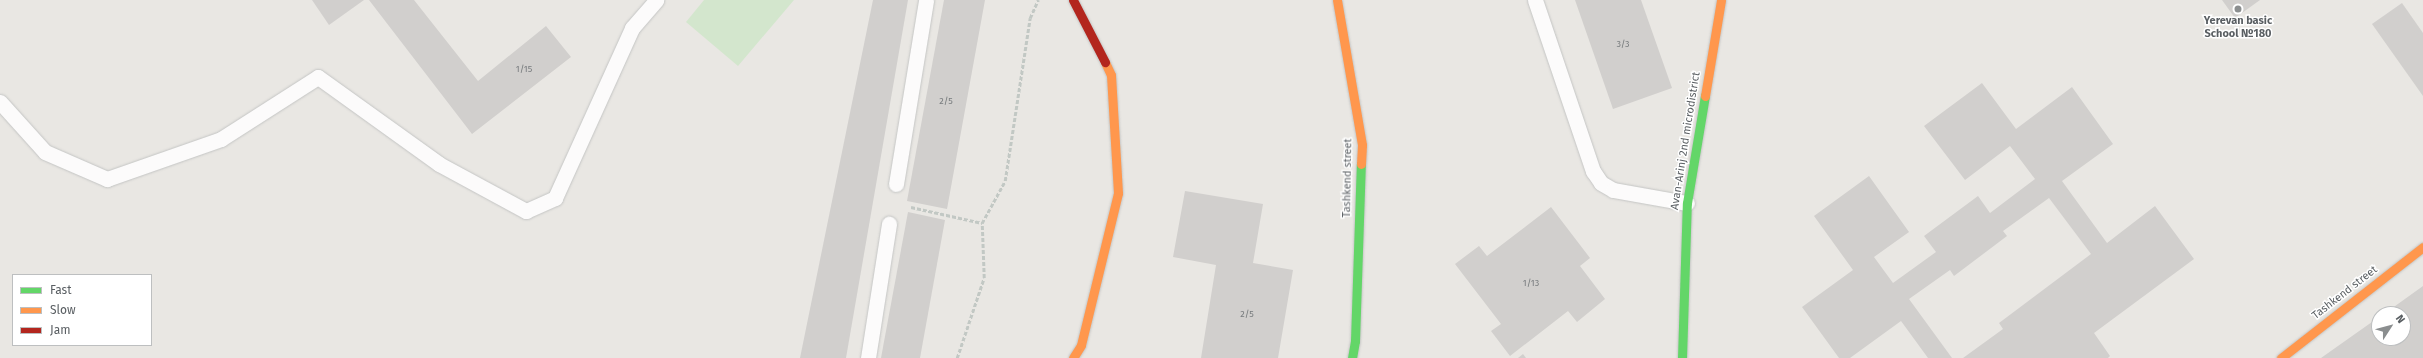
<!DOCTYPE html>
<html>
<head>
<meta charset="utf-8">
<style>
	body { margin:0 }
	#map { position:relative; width:2423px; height:358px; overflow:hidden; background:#e9e7e3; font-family:"Fira Sans",sans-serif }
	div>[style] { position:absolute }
	.green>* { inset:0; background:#d3e6cd }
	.building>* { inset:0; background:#d1cfcd }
	.path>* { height:2.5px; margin-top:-1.25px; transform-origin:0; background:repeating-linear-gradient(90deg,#c2c8c4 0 4px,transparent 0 6px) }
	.roads { filter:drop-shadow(0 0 1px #c4c5c4) drop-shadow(0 0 1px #c4c5c4) }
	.lane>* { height:15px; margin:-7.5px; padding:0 7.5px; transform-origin:7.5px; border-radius:7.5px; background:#fcfbfb }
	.fast>* { height:9px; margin:-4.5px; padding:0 4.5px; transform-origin:4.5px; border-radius:4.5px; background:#63d668 }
	.slow>* { height:9px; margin:-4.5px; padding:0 4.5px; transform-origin:4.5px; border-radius:4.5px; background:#ff974d }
	.jam>* { height:9px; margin:-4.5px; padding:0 4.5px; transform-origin:4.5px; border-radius:4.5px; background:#b3261e }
	.dots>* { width:11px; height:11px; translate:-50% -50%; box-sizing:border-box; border:2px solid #fff; border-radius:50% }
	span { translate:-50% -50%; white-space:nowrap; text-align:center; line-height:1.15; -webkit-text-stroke:3px #fff; paint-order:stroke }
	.number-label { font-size:9px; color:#787c7e }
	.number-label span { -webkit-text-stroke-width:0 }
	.poi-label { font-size:11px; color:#595e62; font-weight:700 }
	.street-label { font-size:11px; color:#595e62 }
	.legend { position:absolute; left:12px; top:274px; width:140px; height:72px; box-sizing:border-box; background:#fff; border:1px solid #bdbfc0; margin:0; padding:5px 7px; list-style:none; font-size:12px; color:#595e62 }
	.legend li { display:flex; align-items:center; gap:8px; height:20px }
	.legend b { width:20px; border:1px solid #bdbfc0 }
	.north { position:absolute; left:2371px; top:306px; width:40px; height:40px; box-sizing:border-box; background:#fff; border:1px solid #bdbfc0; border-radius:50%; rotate:54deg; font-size:11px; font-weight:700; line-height:16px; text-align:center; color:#595e62 }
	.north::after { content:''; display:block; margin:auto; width:14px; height:18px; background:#8b8e8f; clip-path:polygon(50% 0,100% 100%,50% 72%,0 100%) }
</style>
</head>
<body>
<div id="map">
	<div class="green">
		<div style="clip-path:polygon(704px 0,794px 0,738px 66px,686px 22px)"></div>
	</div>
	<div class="building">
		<div style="clip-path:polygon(312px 0,364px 0,329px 25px)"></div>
		<div style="clip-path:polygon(369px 0,414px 0,478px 81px,546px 26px,571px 57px,472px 134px)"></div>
		<div style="clip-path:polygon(873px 0,908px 0,846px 358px,800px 358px)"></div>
		<div style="clip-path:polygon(944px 0,985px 0,947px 209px,907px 201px)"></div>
		<div style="clip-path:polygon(1575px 0,1641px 0,1672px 88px,1613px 109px)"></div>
		<div style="clip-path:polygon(2222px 0,2260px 0,2235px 18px)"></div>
		<div style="clip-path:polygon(2402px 3px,2423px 33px,2423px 96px,2372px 24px)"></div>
		<div style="clip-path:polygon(1982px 83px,2016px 129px,2072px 87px,2113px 144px,2062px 181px,2107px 243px,2155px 206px,2194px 259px,2094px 333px,2110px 356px,2108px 358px,1963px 358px,2003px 329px,1999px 323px,2091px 254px,2049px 198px,2003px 231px,2007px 236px,1954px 276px,1950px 270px,1909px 299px,1952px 358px,1928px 358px,1901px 321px,1850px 358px,1839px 358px,1802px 307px,1853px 270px,1814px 216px,1869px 176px,1909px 232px,1874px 257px,1893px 283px,1936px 252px,1924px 236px,1978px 196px,1990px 213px,2035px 179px,2010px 146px,1965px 180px,1924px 126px)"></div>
		<div style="clip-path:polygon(1185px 191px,1263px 204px,1253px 263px,1293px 270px,1278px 358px,1201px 358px,1216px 265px,1173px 257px)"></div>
		<div style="clip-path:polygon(1551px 207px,1590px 258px,1580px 266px,1605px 299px,1577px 322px,1568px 311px,1510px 356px,1491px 331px,1501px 324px,1455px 264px,1479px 246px,1487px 256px)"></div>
		<div style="clip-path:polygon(908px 212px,945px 220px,920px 358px,881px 358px)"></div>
		<div style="clip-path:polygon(2423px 286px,2423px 358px,2321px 358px,2379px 317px,2379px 338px,2403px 338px,2403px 314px,2384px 314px)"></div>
		<div style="clip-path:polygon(1523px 354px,1526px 358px,1518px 358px)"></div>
	</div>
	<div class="path">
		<div style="left:911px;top:207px;width:73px;rotate:12.7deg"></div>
		<div style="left:957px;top:358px;width:84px;rotate:-71.4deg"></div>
		<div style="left:984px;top:278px;width:55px;rotate:-92.1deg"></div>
		<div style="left:982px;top:223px;width:48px;rotate:-61.3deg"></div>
		<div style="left:1005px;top:181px;width:165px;rotate:-81.3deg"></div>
		<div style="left:1030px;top:18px;width:20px;rotate:-66deg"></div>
	</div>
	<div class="roads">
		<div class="lane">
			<div style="left:1535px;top:0;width:181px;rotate:71.3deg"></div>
			<div style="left:1593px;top:171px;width:14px;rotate:56deg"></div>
			<div style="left:1601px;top:183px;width:14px;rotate:30deg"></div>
			<div style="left:1613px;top:190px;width:75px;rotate:10deg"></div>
			<div style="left:0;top:102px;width:67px;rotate:48deg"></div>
			<div style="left:45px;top:152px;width:68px;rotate:23.5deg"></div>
			<div style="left:107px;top:179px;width:121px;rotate:-19.3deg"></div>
			<div style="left:221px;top:139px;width:115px;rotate:-32.6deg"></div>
			<div style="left:318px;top:77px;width:149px;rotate:35.7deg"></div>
			<div style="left:439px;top:164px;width:99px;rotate:28.4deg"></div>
			<div style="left:526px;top:211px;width:32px;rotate:-24deg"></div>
			<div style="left:555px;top:198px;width:187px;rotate:-65.6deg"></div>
			<div style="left:632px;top:28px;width:37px;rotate:-49deg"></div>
			<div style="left:896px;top:184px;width:186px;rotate:-80.7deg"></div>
			<div style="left:868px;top:358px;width:136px;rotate:-81.1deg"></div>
		</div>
		<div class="fast">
			<div style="left:1352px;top:358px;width:17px;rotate:-80deg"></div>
			<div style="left:1355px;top:341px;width:177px;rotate:-88.1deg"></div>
			<div style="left:1682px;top:358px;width:155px;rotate:-88.2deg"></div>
			<div style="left:1687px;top:203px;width:109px;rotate:-80.5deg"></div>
		</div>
		<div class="slow">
			<div style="left:1337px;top:0;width:147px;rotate:80.2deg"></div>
			<div style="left:1362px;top:145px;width:19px;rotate:93deg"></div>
			<div style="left:1705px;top:96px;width:97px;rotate:-80.5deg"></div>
			<div style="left:1073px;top:358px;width:15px;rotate:-58deg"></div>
			<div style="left:1081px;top:345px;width:156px;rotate:-76.3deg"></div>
			<div style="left:1118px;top:193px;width:118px;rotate:-93.4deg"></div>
			<div style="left:1111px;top:75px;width:14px;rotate:-115deg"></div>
			<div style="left:2281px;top:358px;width:180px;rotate:-38deg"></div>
		</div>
		<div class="jam">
			<div style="left:1073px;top:0;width:70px;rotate:62.7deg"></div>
		</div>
	</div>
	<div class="dots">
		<div style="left:2238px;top:9px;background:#8b8e8f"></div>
	</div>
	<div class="number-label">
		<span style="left:1623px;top:44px">3/3</span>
		<span style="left:524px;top:69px">1/15</span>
		<span style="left:946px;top:101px">2/5</span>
		<span style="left:1531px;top:283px">1/13</span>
		<span style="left:1247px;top:314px">2/5</span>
	</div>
	<div class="poi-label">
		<span style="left:2238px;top:28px">Yerevan basic<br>School №180</span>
	</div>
	<div class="street-label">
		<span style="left:1686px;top:141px;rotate:-81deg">Avan-Arinj 2nd microdistrict</span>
		<span style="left:1348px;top:178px;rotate:-89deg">Tashkend street</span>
		<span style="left:2345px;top:293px;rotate:-38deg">Tashkend street</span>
	</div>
	<ul class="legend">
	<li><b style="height:5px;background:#63d668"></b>Fast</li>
	<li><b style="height:5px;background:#ff974d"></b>Slow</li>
	<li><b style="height:5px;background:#b3261e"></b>Jam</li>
	</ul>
	<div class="north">N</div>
</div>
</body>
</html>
